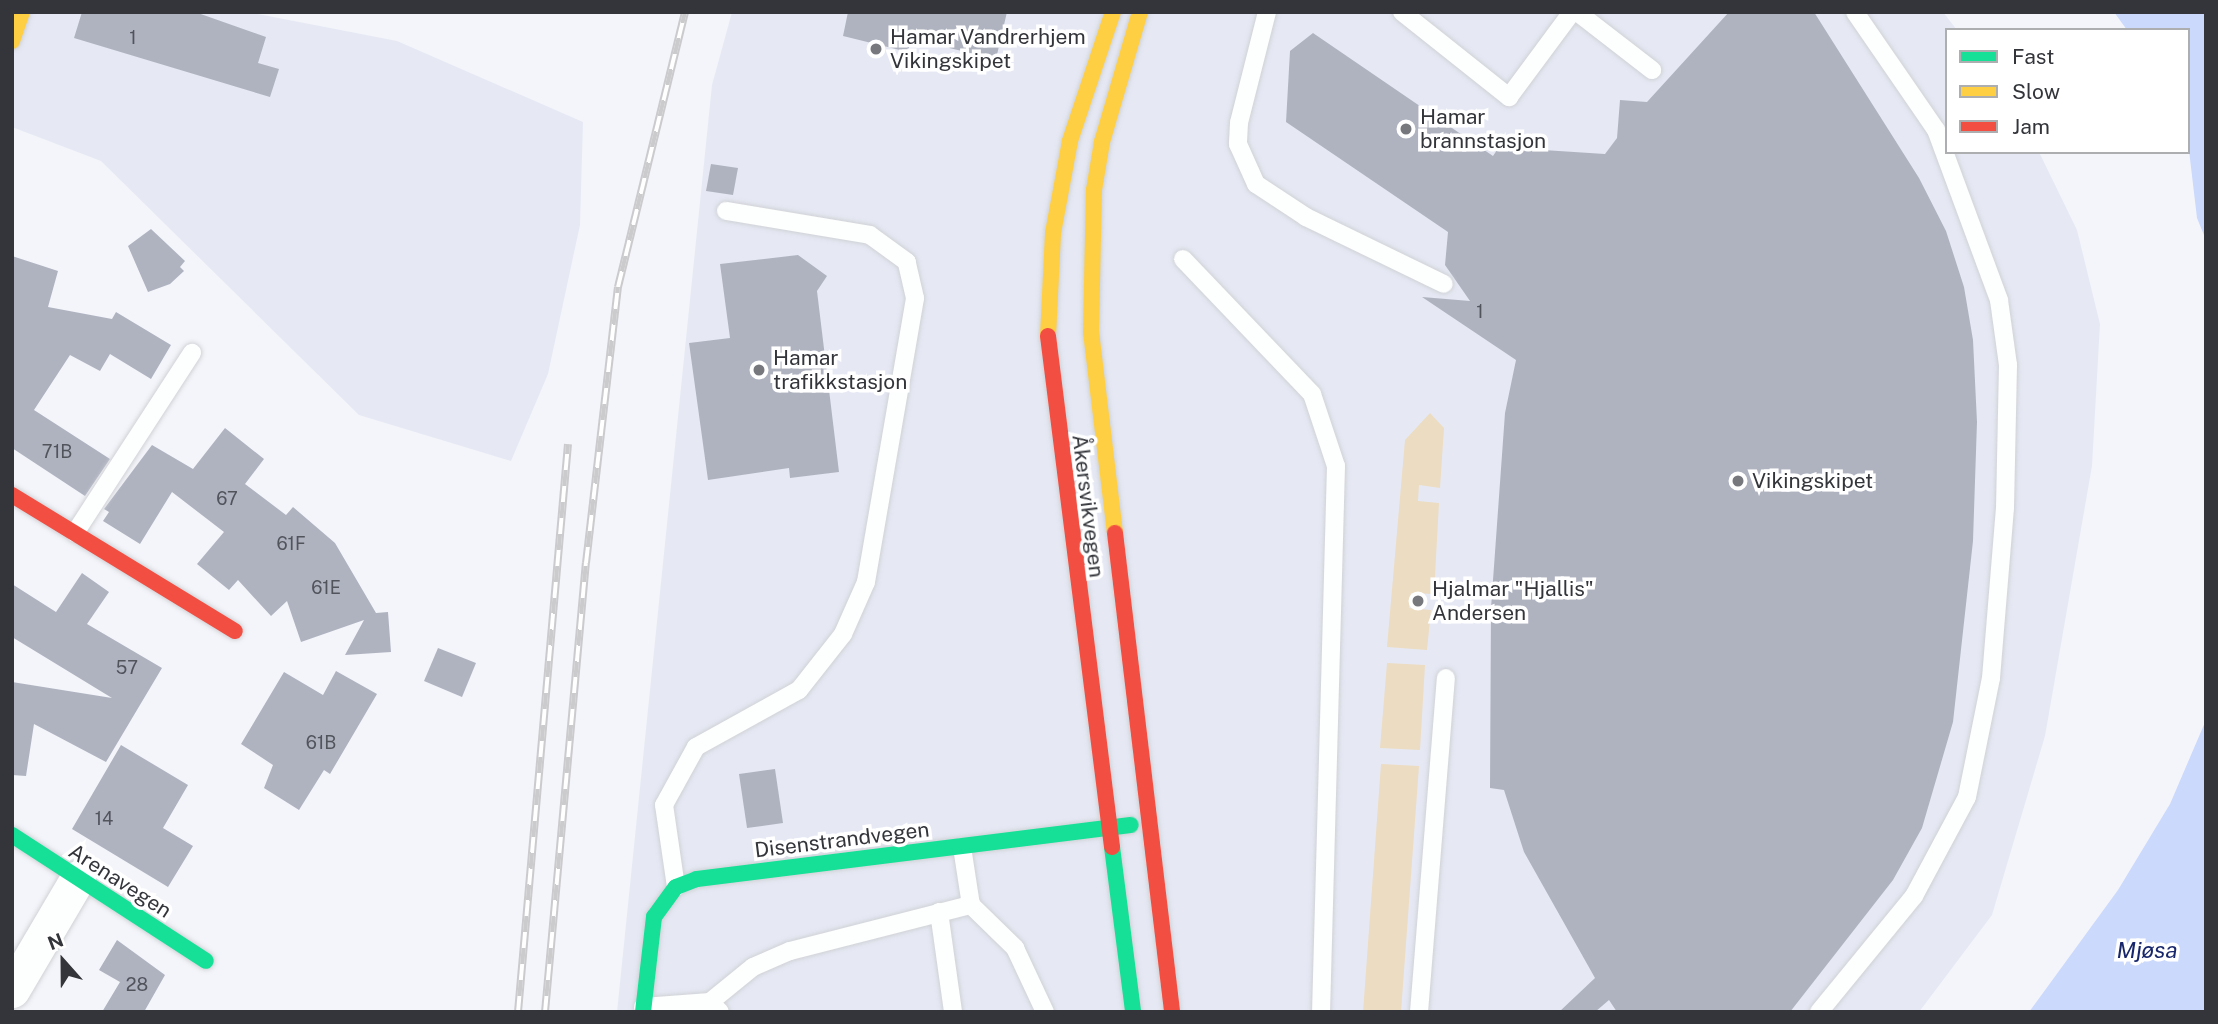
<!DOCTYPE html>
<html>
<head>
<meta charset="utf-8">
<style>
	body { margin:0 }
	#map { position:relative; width:2218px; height:1024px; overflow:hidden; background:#f4f5fa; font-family:"Public Sans",sans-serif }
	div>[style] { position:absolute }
	.built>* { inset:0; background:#e6e9f4 }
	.green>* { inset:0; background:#ecdcc2 }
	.water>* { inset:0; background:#cbd9fc }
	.building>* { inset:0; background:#afb3c0 }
	.roads { filter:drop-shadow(0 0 2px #d0d2d6) drop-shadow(0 0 2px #d0d2d6) }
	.lane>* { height:18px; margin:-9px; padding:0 9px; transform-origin:9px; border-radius:9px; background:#fdfefe }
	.street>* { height:35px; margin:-17.5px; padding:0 17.5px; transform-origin:17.5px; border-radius:17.5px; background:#fdfefe }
	.fast>* { height:16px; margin:-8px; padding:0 8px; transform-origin:8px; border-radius:8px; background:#16e098 }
	.slow>* { height:16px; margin:-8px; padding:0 8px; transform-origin:8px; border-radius:8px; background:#ffcf43 }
	.jam>* { height:16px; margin:-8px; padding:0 8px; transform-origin:8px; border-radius:8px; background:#f24e42 }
	.rail>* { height:8px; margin-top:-4px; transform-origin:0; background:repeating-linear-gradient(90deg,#fff 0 16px,#cbcbcd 0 32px); box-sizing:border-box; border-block:2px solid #cbcbcd }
	.dots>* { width:19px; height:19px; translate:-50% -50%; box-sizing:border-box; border:4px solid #fff; border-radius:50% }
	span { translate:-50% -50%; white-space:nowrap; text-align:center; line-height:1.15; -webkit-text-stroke:7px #fff; paint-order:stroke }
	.number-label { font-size:18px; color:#52545c }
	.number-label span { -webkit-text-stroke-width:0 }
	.poi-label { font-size:21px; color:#33353a }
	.left { translate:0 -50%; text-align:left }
	.street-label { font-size:21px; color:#33353a }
	.water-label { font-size:23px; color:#18276b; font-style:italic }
	.frame { position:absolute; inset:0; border:14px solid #33353a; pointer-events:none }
	.legend { position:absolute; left:1945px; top:28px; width:245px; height:126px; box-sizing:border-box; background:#fff; border:2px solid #adaeb0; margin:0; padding:9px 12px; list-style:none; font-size:21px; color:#33353a }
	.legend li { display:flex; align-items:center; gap:14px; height:35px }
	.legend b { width:35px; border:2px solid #adaeb0 }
	.north { position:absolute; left:28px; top:926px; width:70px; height:70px; -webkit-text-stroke:5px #fff; paint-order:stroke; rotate:339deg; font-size:19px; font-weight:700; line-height:28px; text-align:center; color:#33353a }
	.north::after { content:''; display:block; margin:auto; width:24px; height:32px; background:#33353a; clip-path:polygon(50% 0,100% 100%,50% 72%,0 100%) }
</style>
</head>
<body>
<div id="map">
	<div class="built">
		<div style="clip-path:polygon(12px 12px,248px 12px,397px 41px,583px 122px,580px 225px,548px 374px,511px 461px,359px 415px,101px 161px,12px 127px)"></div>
		<div style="clip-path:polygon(732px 12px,1943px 12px,1957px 30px,1947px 30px,1947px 152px,2039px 152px,2077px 230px,2100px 324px,2092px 466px,2045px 736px,1992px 915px,1919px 1012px,617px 1012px,712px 85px)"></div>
	</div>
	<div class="green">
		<div style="clip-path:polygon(1430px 413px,1444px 428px,1440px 488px,1419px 485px,1418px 501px,1439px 503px,1434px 594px,1411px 593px,1409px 608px,1431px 610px,1427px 650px,1387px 647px,1405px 440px)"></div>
		<div style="clip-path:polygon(1387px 663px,1425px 665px,1420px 750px,1380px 748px)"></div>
		<div style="clip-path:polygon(1381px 764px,1419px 766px,1401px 1012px,1363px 1012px)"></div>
	</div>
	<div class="water">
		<div style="clip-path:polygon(2114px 12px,2206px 12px,2206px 240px,2197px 218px,2188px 142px,2188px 30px,2127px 30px)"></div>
		<div style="clip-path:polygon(2206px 720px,2206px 1012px,2029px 1012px,2118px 890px,2170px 804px)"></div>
	</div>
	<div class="building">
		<div style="clip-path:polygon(82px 12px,195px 12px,266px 37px,258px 63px,279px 69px,270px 97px,74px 38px)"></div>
		<div style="clip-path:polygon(848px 12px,1007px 12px,996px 59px,911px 39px,908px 52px,843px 36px)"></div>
		<div style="clip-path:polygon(1729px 12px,1814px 12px,1919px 178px,1946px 231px,1964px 287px,1973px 340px,1977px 422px,1973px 541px,1953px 722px,1922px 828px,1893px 880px,1790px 1012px,1617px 1012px,1609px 1000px,1595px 1012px,1559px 1012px,1595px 978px,1524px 852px,1504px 790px,1490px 788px,1491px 608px,1505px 413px,1516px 360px,1422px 297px,1470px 301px,1445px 265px,1448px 232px,1286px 122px,1290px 51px,1313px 33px,1493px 156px,1499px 147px,1605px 154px,1617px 138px,1620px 100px,1647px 102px)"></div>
		<div style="clip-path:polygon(711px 164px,738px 168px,733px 195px,706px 191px)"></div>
		<div style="clip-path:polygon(151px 229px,185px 261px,180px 267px,184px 271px,170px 284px,148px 292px,128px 246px)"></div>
		<div style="clip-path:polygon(798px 255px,827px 276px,817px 291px,839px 472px,790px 478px,789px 468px,708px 480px,689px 343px,730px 338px,720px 264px)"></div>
		<div style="clip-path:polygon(12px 256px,58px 271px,48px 307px,112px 319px,116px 312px,171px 345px,151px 379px,110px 354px,100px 371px,70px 355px,34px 410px,110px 459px,85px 496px,12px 448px)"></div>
		<div style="clip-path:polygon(225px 428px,264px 459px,245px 484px,286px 515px,293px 507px,335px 543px,376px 613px,388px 612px,391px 652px,345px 655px,364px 620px,301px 642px,287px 601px,271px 616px,238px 580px,229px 590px,197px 564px,224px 532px,172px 492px,140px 544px,103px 521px,109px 512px,104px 509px,152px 445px,193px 469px)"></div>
		<div style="clip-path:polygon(82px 573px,109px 592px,87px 624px,162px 668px,106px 762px,34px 724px,26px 776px,12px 775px,12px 682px,112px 698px,12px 637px,12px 584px,56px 612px)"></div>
		<div style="clip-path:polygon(438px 648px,476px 663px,462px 697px,424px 681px)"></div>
		<div style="clip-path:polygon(336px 671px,377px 694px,330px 774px,324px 770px,299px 810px,264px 788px,273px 765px,241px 744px,284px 672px,323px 695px)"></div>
		<div style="clip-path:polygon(121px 745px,188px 785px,163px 828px,193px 846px,168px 887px,72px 829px)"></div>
		<div style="clip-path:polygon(775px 769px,783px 823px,747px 828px,739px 774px)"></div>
		<div style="clip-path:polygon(117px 940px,165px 975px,144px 1012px,102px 1012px,120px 982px,99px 970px)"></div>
	</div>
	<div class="roads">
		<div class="lane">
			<div style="left:1267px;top:12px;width:114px;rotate:104.2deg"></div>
			<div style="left:1239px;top:123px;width:21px;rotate:93deg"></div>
			<div style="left:1238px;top:144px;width:44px;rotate:65.8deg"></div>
			<div style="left:1256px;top:184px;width:60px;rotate:33.4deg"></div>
			<div style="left:1306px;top:217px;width:153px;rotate:25.9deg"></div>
			<div style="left:1402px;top:12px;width:137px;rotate:38.5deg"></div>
			<div style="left:1509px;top:97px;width:106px;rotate:-53.5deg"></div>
			<div style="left:1577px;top:12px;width:95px;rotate:37.7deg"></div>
			<div style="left:1183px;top:259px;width:187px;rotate:46.3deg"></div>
			<div style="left:1312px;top:394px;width:76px;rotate:71.6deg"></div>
			<div style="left:1336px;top:466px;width:546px;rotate:91.57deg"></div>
			<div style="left:75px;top:533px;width:215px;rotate:-57deg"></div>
			<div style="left:962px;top:847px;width:59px;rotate:81.2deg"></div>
			<div style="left:971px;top:905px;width:62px;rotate:44.3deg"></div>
			<div style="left:1015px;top:948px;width:71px;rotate:64.9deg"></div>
			<div style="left:676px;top:887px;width:83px;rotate:-98.3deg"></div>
			<div style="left:664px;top:805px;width:66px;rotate:-61.1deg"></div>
			<div style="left:696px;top:747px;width:118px;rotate:-29deg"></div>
			<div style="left:799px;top:690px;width:71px;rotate:-51.8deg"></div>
			<div style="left:843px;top:634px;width:57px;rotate:-66.1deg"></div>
			<div style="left:866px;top:582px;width:288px;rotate:-80.2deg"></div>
			<div style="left:915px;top:298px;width:37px;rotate:-103deg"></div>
			<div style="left:907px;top:262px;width:46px;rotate:-143.9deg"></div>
			<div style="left:870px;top:235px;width:146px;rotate:-170.5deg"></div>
			<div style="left:939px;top:912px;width:101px;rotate:82deg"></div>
			<div style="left:710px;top:1002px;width:55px;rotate:-39.1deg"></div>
			<div style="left:753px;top:967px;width:40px;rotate:-23.4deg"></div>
			<div style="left:790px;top:951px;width:187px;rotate:-14.3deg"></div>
			<div style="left:643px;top:1007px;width:67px;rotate:-4.3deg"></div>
			<div style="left:710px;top:1002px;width:14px;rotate:45deg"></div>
			<div style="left:1419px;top:1012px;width:335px;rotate:-85.4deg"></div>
			<div style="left:1819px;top:1012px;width:150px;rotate:-50.7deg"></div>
			<div style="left:1914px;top:896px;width:112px;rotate:-61.8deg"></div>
			<div style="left:1967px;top:797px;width:121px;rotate:-78.6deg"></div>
			<div style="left:1991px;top:678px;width:171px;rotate:-85.3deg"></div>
			<div style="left:2005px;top:508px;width:143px;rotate:-88.8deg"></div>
			<div style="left:2008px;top:365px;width:66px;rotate:-97.9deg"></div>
			<div style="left:1999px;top:300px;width:181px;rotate:-110.3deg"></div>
			<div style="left:1936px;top:130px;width:143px;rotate:-124.5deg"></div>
		</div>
		<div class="street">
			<div style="left:12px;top:990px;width:130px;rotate:-59.5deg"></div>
		</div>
		<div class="fast">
			<div style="left:12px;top:835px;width:231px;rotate:33deg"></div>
			<div style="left:1112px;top:847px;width:166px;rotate:82.7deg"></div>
			<div style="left:643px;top:1012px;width:96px;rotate:-83.4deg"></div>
			<div style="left:654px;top:917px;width:37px;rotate:-54deg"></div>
			<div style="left:676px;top:887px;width:22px;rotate:-21deg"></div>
			<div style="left:697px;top:879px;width:437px;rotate:-7.1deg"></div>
		</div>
		<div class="slow">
			<div style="left:12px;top:41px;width:31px;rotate:-71deg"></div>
			<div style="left:1048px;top:336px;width:103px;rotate:-87.2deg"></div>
			<div style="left:1053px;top:233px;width:94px;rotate:-79.5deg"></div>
			<div style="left:1070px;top:141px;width:136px;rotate:-71.6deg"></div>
			<div style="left:1115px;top:533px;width:203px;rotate:-96.8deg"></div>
			<div style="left:1091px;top:331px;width:141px;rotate:-88.8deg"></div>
			<div style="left:1094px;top:190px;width:49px;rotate:-80.5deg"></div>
			<div style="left:1102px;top:142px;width:135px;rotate:-73.7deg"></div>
		</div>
		<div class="jam">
			<div style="left:1048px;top:336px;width:515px;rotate:82.86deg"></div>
			<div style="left:12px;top:495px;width:261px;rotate:31.4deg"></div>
			<div style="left:1115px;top:533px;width:482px;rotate:83.2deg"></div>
		</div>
	</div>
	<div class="rail">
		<div style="left:518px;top:1012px;width:570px;rotate:-84.97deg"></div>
		<div style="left:545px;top:1012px;width:451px;rotate:-84.8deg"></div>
		<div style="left:586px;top:563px;width:278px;rotate:-83.4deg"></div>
		<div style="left:618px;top:287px;width:283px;rotate:-76.3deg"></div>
	</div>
	<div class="dots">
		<div style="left:876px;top:49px;background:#77787d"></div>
		<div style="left:1406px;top:129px;background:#77787d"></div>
		<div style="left:759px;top:370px;background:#77787d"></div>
		<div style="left:1738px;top:481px;background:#77787d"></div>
		<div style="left:1418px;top:601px;background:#77787d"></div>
	</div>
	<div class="number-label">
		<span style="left:133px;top:38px">1</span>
		<span style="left:1480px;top:312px">1</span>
		<span style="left:57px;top:452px">71B</span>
		<span style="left:227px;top:499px">67</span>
		<span style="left:291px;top:544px">61F</span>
		<span style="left:326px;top:588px">61E</span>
		<span style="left:127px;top:668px">57</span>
		<span style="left:321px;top:743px">61B</span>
		<span style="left:104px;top:819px">14</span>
		<span style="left:137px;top:985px">28</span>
	</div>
	<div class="poi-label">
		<span class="left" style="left:890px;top:49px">Hamar Vandrerhjem<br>Vikingskipet</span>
		<span class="left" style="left:1420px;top:129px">Hamar<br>brannstasjon</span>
		<span class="left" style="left:773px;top:370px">Hamar<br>trafikkstasjon</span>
		<span class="left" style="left:1752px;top:481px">Vikingskipet</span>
		<span class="left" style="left:1432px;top:601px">Hjalmar "Hjallis"<br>Andersen</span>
	</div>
	<div class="street-label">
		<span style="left:1088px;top:506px;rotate:83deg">Åkersvikvegen</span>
		<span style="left:842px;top:840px;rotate:-7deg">Disenstrandvegen</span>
		<span style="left:120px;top:881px;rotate:33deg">Arenavegen</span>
	</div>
	<div class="water-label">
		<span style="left:2147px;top:950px">Mjøsa</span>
	</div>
	<div class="frame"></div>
	<ul class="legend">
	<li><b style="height:9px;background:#16e098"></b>Fast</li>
	<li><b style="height:9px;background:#ffcf43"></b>Slow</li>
	<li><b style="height:9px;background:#f24e42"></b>Jam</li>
	</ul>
	<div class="north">N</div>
</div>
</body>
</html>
